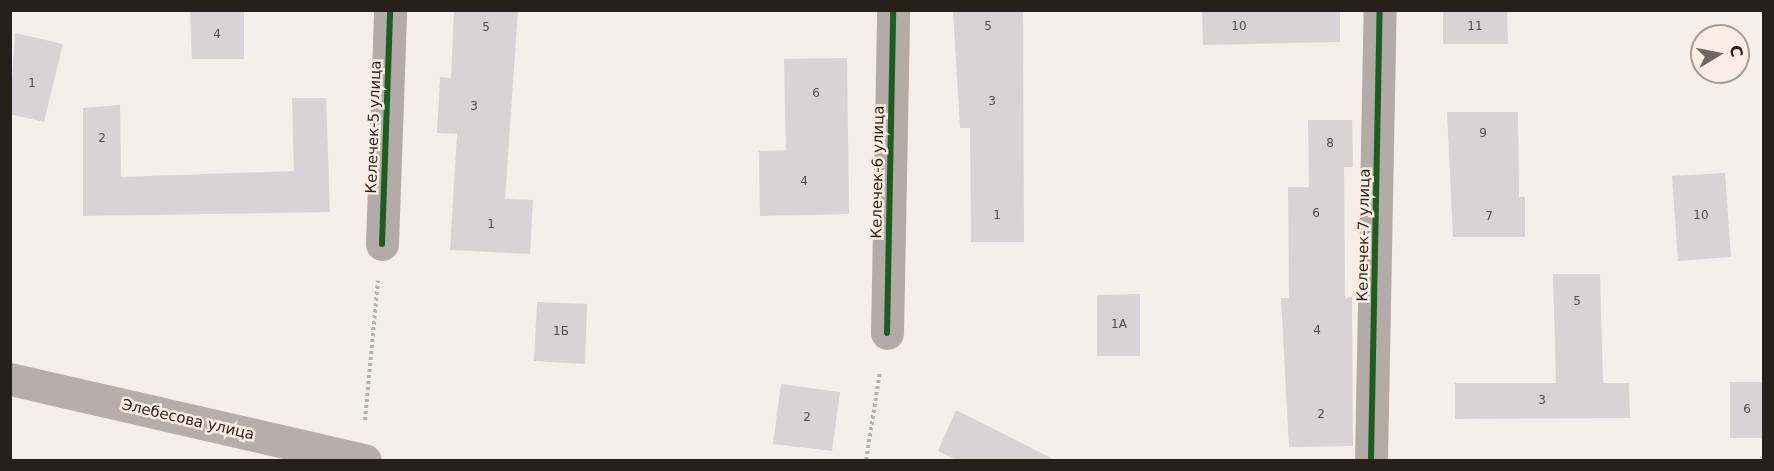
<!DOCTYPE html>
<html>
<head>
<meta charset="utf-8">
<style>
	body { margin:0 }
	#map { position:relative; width:1774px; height:471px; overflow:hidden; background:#f6eee9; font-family:"DejaVu Sans",sans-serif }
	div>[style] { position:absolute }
	.building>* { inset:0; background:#dad2d4 }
	.path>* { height:4px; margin-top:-2px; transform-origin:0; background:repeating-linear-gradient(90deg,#b6afac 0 3px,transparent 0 6px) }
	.minor>* { height:33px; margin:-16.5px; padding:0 16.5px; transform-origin:16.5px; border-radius:16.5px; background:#b4aaa8 }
	.major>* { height:33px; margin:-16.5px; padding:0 16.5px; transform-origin:16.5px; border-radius:16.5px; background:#b7ada9 }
	.cycleway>* { height:6px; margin:-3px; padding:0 3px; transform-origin:3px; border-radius:3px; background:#1b5e20 }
	span { translate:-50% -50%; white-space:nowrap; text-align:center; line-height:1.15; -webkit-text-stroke:5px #fcede3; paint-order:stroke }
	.number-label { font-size:12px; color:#544c48 }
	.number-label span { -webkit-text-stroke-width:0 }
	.street-label { font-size:15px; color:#271f19 }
	.frame { position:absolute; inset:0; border:12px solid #271f19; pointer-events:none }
	.north { position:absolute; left:1690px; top:24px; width:60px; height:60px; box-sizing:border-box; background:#fcede3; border:2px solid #a79b92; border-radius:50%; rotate:80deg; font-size:16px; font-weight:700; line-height:24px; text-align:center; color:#271f19 }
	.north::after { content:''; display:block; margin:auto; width:21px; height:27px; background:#6f6762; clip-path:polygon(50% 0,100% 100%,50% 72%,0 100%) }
</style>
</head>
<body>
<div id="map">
	<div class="building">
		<div style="clip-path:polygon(190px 10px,244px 10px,244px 59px,192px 59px)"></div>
		<div style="clip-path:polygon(454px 10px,518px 10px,505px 199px,533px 200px,530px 254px,450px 250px,457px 134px,437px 133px,440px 77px,451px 78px)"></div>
		<div style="clip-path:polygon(953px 10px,1023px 10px,1024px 242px,971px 242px,970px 128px,960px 128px)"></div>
		<div style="clip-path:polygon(1202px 10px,1340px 10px,1340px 42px,1203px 45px)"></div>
		<div style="clip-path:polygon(1443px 10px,1507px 10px,1508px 44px,1443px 44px)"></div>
		<div style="clip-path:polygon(15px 33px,63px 44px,44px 122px,10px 114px)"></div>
		<div style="clip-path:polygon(847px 58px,849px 214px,760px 216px,759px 151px,786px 150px,784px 59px)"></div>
		<div style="clip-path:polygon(292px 98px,326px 98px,330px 212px,83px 216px,83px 108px,120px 105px,121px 177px,294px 171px)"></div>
		<div style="clip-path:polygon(1447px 112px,1518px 112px,1519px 197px,1525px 197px,1525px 237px,1453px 237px)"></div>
		<div style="clip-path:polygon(1308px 120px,1352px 120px,1353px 167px,1344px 167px,1345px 298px,1352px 297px,1353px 446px,1289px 447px,1281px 298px,1289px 298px,1288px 187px,1309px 187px)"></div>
		<div style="clip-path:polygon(1725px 173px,1731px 257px,1678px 261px,1672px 176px)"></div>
		<div style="clip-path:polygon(1553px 274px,1600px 274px,1603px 383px,1629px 383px,1630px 418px,1455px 419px,1455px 383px,1556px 383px)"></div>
		<div style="clip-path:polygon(1140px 294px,1140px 356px,1097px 356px,1097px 295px)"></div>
		<div style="clip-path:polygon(537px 302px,587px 304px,585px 364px,534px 361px)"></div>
		<div style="clip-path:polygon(1730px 382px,1764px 382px,1764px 438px,1730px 438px)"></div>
		<div style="clip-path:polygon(781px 384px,840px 392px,832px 451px,773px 444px)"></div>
		<div style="clip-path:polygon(956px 410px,1055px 460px,956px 460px,938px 451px)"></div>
	</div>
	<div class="path">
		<div style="left:365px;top:420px;width:140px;rotate:-84.7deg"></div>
		<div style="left:866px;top:460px;width:89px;rotate:-81deg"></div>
	</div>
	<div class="minor">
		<div style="left:382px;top:244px;width:234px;rotate:-88deg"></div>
		<div style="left:887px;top:333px;width:323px;rotate:-88.9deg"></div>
		<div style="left:1371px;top:460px;width:450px;rotate:-88.9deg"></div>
	</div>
	<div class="major">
		<div style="left:10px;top:379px;width:364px;rotate:12.9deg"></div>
	</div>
	<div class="cycleway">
		<div style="left:382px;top:244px;width:234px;rotate:-88deg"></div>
		<div style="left:887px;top:333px;width:323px;rotate:-88.9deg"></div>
		<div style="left:1371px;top:460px;width:450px;rotate:-88.9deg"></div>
	</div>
	<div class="number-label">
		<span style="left:988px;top:27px">5</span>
		<span style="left:1239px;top:27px">10</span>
		<span style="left:1475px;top:27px">11</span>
		<span style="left:486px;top:28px">5</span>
		<span style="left:217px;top:35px">4</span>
		<span style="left:32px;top:84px">1</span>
		<span style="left:816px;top:94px">6</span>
		<span style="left:992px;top:102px">3</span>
		<span style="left:474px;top:107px">3</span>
		<span style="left:1483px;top:134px">9</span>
		<span style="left:102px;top:139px">2</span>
		<span style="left:1330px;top:144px">8</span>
		<span style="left:804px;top:182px">4</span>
		<span style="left:1316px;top:214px">6</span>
		<span style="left:997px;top:216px">1</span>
		<span style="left:1701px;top:216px">10</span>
		<span style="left:1489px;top:217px">7</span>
		<span style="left:491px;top:225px">1</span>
		<span style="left:1577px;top:302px">5</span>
		<span style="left:1119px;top:325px">1А</span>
		<span style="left:1317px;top:331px">4</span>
		<span style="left:561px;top:332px">1Б</span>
		<span style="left:1542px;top:401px">3</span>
		<span style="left:1747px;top:410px">6</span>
		<span style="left:1321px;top:415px">2</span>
		<span style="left:807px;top:418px">2</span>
	</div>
	<div class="street-label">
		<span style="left:374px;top:127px;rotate:-88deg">Келечек-5 улица</span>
		<span style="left:878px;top:172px;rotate:-89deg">Келечек-6 улица</span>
		<span style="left:1364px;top:235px;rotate:-89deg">Келечек-7 улица</span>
		<span style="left:188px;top:420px;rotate:13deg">Элебесова улица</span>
	</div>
	<div class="frame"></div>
	<div class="north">С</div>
</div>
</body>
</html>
